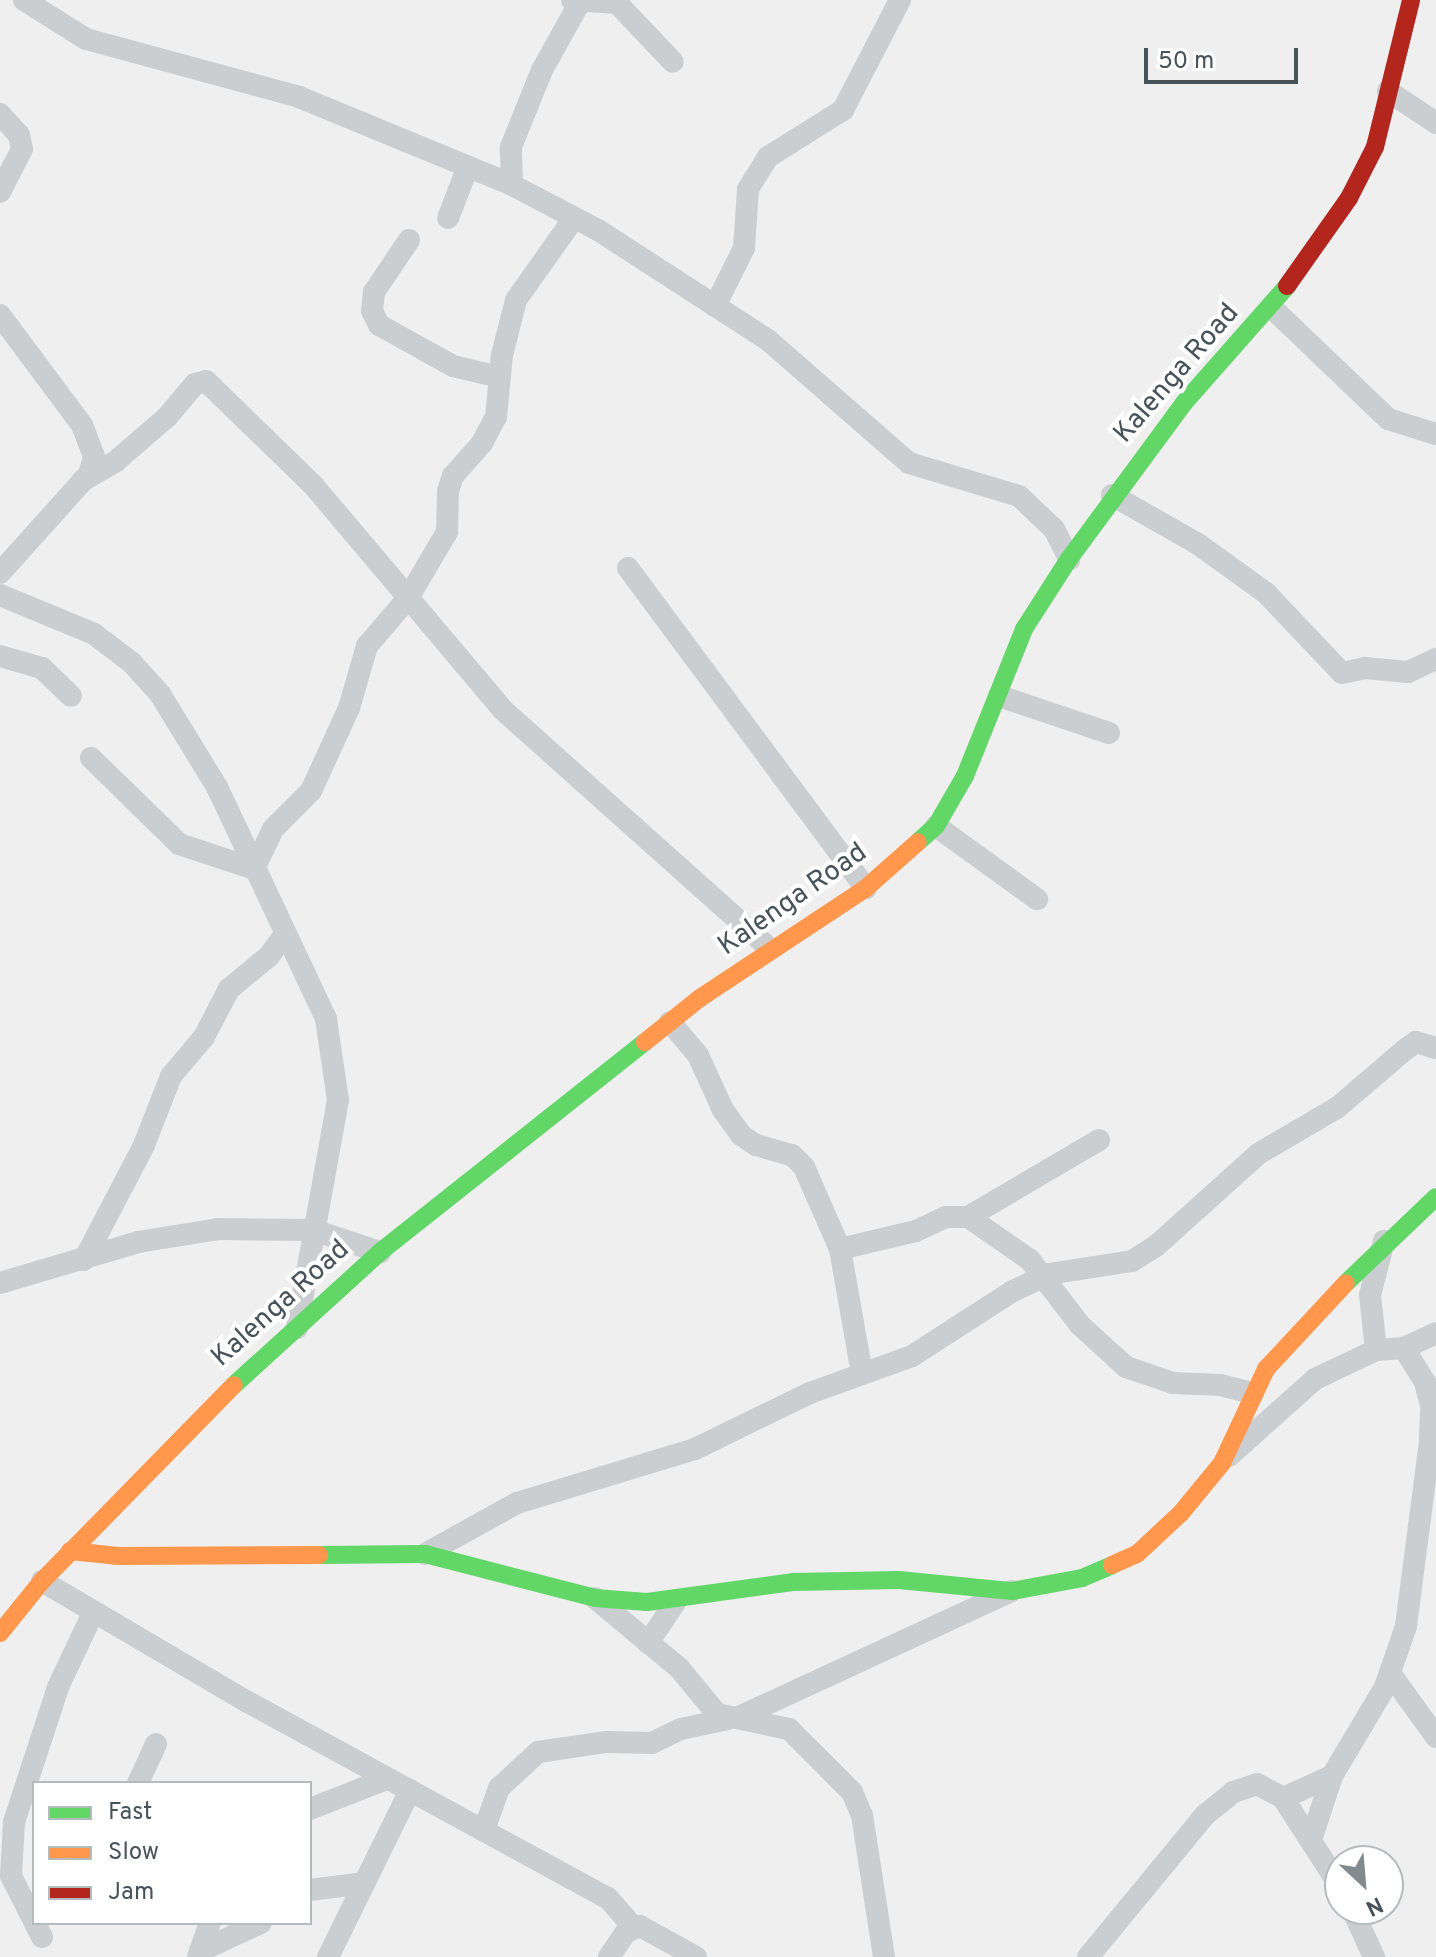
<!DOCTYPE html>
<html>
<head>
<meta charset="utf-8">
<style>
	body { margin:0 }
	#map { position:relative; width:1436px; height:1957px; overflow:hidden; background:#efefef; font-family:Overpass,sans-serif }
	div>[style] { position:absolute }
	.street>* { height:22px; margin:-11px; padding:0 11px; transform-origin:11px; border-radius:11px; background:#caced0 }
	.fast>* { height:18px; margin:-9px; padding:0 9px; transform-origin:9px; border-radius:9px; background:#63d668 }
	.slow>* { height:18px; margin:-9px; padding:0 9px; transform-origin:9px; border-radius:9px; background:#ff974d }
	.jam>* { height:18px; margin:-9px; padding:0 9px; transform-origin:9px; border-radius:9px; background:#b3261e }
	span { translate:-50% -50%; white-space:nowrap; text-align:center; line-height:1.15; -webkit-text-stroke:8px #fff; paint-order:stroke }
	.street-label { font-size:28px; color:#46535b }
	.legend { position:absolute; left:32px; top:1781px; width:280px; height:144px; box-sizing:border-box; background:#fff; border:2px solid #b5babd; margin:0; padding:10px 14px; list-style:none; font-size:24px; color:#46535b }
	.legend li { display:flex; align-items:center; gap:16px; height:40px }
	.legend b { width:40px; border:2px solid #b5babd }
	.north { position:absolute; left:1324px; top:1845px; width:80px; height:80px; box-sizing:border-box; background:#fff; border:2px solid #b5babd; border-radius:50%; rotate:154deg; font-size:22px; font-weight:700; line-height:32px; text-align:center; color:#46535b }
	.north::after { content:''; display:block; margin:auto; width:28px; height:36px; background:#818a8f; clip-path:polygon(50% 0,100% 100%,50% 72%,0 100%) }
	.scale { position:absolute; left:1144px; top:48px; width:154px; height:36px; box-sizing:border-box; border:4px solid #46535b; border-top:0; padding-left:10px; font-size:24px; line-height:28px; white-space:nowrap; color:#46535b; -webkit-text-stroke:6px #fff; paint-order:stroke }
</style>
</head>
<body>
<div id="map">
	<div class="street">
		<div style="left:24px;top:0;width:73px;rotate:32.2deg"></div>
		<div style="left:86px;top:39px;width:221px;rotate:15.2deg"></div>
		<div style="left:299px;top:97px;width:230px;rotate:22.4deg"></div>
		<div style="left:512px;top:185px;width:97px;rotate:27.6deg"></div>
		<div style="left:598px;top:230px;width:202px;rotate:32.9deg"></div>
		<div style="left:768px;top:340px;width:187px;rotate:41.1deg"></div>
		<div style="left:909px;top:463px;width:115px;rotate:16.7deg"></div>
		<div style="left:1019px;top:496px;width:48px;rotate:43.3deg"></div>
		<div style="left:1054px;top:529px;width:34px;rotate:63deg"></div>
		<div style="left:572px;top:0;width:45px;rotate:3.8deg"></div>
		<div style="left:617px;top:3px;width:81px;rotate:46.5deg"></div>
		<div style="left:1388px;top:91px;width:58px;rotate:33.7deg"></div>
		<div style="left:0;top:114px;width:28px;rotate:48deg"></div>
		<div style="left:19px;top:135px;width:14px;rotate:78deg"></div>
		<div style="left:22px;top:149px;width:48px;rotate:117.1deg"></div>
		<div style="left:512px;top:185px;width:38px;rotate:-92deg"></div>
		<div style="left:511px;top:147px;width:83px;rotate:-68.1deg"></div>
		<div style="left:542px;top:70px;width:78px;rotate:-60.8deg"></div>
		<div style="left:448px;top:218px;width:53px;rotate:-68.8deg"></div>
		<div style="left:409px;top:240px;width:63px;rotate:123.9deg"></div>
		<div style="left:374px;top:292px;width:19px;rotate:96deg"></div>
		<div style="left:372px;top:311px;width:16px;rotate:63deg"></div>
		<div style="left:379px;top:325px;width:85px;rotate:29deg"></div>
		<div style="left:453px;top:366px;width:47px;rotate:13.4deg"></div>
		<div style="left:715px;top:306px;width:65px;rotate:-63.4deg"></div>
		<div style="left:744px;top:248px;width:59px;rotate:-86.1deg"></div>
		<div style="left:748px;top:189px;width:38px;rotate:-58deg"></div>
		<div style="left:768px;top:157px;width:89px;rotate:-32.1deg"></div>
		<div style="left:843px;top:110px;width:124px;rotate:-62.6deg"></div>
		<div style="left:1272px;top:308px;width:161px;rotate:43.7deg"></div>
		<div style="left:1388px;top:419px;width:50px;rotate:17.4deg"></div>
		<div style="left:0;top:315px;width:137px;rotate:53.3deg"></div>
		<div style="left:82px;top:425px;width:34px;rotate:69deg"></div>
		<div style="left:94px;top:457px;width:18px;rotate:106deg"></div>
		<div style="left:89px;top:474px;width:133px;rotate:132deg"></div>
		<div style="left:82px;top:481px;width:39px;rotate:-30deg"></div>
		<div style="left:116px;top:461px;width:67px;rotate:-40.8deg"></div>
		<div style="left:167px;top:417px;width:43px;rotate:-49.7deg"></div>
		<div style="left:195px;top:384px;width:11px;rotate:-15deg"></div>
		<div style="left:206px;top:381px;width:149px;rotate:44.2deg"></div>
		<div style="left:313px;top:485px;width:294px;rotate:49.8deg"></div>
		<div style="left:503px;top:710px;width:358px;rotate:41.8deg"></div>
		<div style="left:1112px;top:495px;width:99px;rotate:29.7deg"></div>
		<div style="left:1198px;top:544px;width:84px;rotate:35.8deg"></div>
		<div style="left:1266px;top:593px;width:110px;rotate:46.5deg"></div>
		<div style="left:1342px;top:673px;width:24px;rotate:-12deg"></div>
		<div style="left:1365px;top:668px;width:43px;rotate:5.3deg"></div>
		<div style="left:1408px;top:672px;width:31px;rotate:-25deg"></div>
		<div style="left:628px;top:568px;width:399px;rotate:53.4deg"></div>
		<div style="left:0;top:595px;width:102px;rotate:22.5deg"></div>
		<div style="left:94px;top:634px;width:48px;rotate:37.3deg"></div>
		<div style="left:132px;top:663px;width:42px;rotate:47.9deg"></div>
		<div style="left:160px;top:694px;width:109px;rotate:58.5deg"></div>
		<div style="left:217px;top:787px;width:256px;rotate:64.8deg"></div>
		<div style="left:326px;top:1019px;width:82px;rotate:81.6deg"></div>
		<div style="left:338px;top:1100px;width:232px;rotate:100.2deg"></div>
		<div style="left:0;top:656px;width:44px;rotate:15.9deg"></div>
		<div style="left:42px;top:668px;width:40px;rotate:44deg"></div>
		<div style="left:999px;top:696px;width:116px;rotate:18.6deg"></div>
		<div style="left:91px;top:758px;width:123px;rotate:44.3deg"></div>
		<div style="left:179px;top:844px;width:79px;rotate:18.4deg"></div>
		<div style="left:254px;top:869px;width:44px;rotate:-64.6deg"></div>
		<div style="left:273px;top:829px;width:54px;rotate:-45deg"></div>
		<div style="left:311px;top:791px;width:91px;rotate:-65.4deg"></div>
		<div style="left:349px;top:708px;width:65px;rotate:-73.8deg"></div>
		<div style="left:367px;top:646px;width:63px;rotate:-49.5deg"></div>
		<div style="left:408px;top:598px;width:77px;rotate:-59.4deg"></div>
		<div style="left:447px;top:532px;width:41px;rotate:-88.6deg"></div>
		<div style="left:448px;top:491px;width:16px;rotate:-72deg"></div>
		<div style="left:453px;top:476px;width:44px;rotate:-48.7deg"></div>
		<div style="left:482px;top:443px;width:30px;rotate:-62deg"></div>
		<div style="left:496px;top:417px;width:62px;rotate:-84.5deg"></div>
		<div style="left:502px;top:355px;width:57px;rotate:-75.7deg"></div>
		<div style="left:516px;top:300px;width:100px;rotate:-54.7deg"></div>
		<div style="left:936px;top:826px;width:125px;rotate:35.9deg"></div>
		<div style="left:670px;top:1022px;width:43px;rotate:49.7deg"></div>
		<div style="left:698px;top:1055px;width:60px;rotate:65.6deg"></div>
		<div style="left:723px;top:1110px;width:31px;rotate:54deg"></div>
		<div style="left:741px;top:1135px;width:18px;rotate:34deg"></div>
		<div style="left:756px;top:1145px;width:37px;rotate:16deg"></div>
		<div style="left:792px;top:1155px;width:17px;rotate:45deg"></div>
		<div style="left:804px;top:1167px;width:90px;rotate:66.3deg"></div>
		<div style="left:840px;top:1249px;width:127px;rotate:80deg"></div>
		<div style="left:968px;top:1217px;width:152px;rotate:-30.4deg"></div>
		<div style="left:840px;top:1249px;width:78px;rotate:-13.3deg"></div>
		<div style="left:916px;top:1231px;width:33px;rotate:-25deg"></div>
		<div style="left:946px;top:1217px;width:22px"></div>
		<div style="left:968px;top:1217px;width:75px;rotate:34.7deg"></div>
		<div style="left:1030px;top:1260px;width:82px;rotate:52.4deg"></div>
		<div style="left:1080px;top:1325px;width:62px;rotate:42.4deg"></div>
		<div style="left:1126px;top:1367px;width:50px;rotate:18.8deg"></div>
		<div style="left:1173px;top:1383px;width:47px;rotate:2.4deg"></div>
		<div style="left:1220px;top:1385px;width:34px;rotate:14deg"></div>
		<div style="left:84px;top:1260px;width:130px;rotate:-62.4deg"></div>
		<div style="left:144px;top:1145px;width:74px;rotate:-68.6deg"></div>
		<div style="left:171px;top:1076px;width:51px;rotate:-49.8deg"></div>
		<div style="left:204px;top:1037px;width:54px;rotate:-62.5deg"></div>
		<div style="left:229px;top:989px;width:52px;rotate:-39.5deg"></div>
		<div style="left:269px;top:956px;width:27px;rotate:-54deg"></div>
		<div style="left:0;top:1283px;width:144px;rotate:-16.5deg"></div>
		<div style="left:138px;top:1242px;width:81px;rotate:-9.2deg"></div>
		<div style="left:218px;top:1229px;width:95px;rotate:0.6deg"></div>
		<div style="left:313px;top:1230px;width:71px;rotate:18.2deg"></div>
		<div style="left:1376px;top:1350px;width:55px;rotate:-96.2deg"></div>
		<div style="left:1370px;top:1295px;width:56px;rotate:-75.5deg"></div>
		<div style="left:1229px;top:1456px;width:115px;rotate:-41.8deg"></div>
		<div style="left:1315px;top:1379px;width:68px;rotate:-25.4deg"></div>
		<div style="left:1376px;top:1350px;width:28px;rotate:-4deg"></div>
		<div style="left:1404px;top:1348px;width:35px;rotate:-25deg"></div>
		<div style="left:425px;top:1554px;width:105px;rotate:-29deg"></div>
		<div style="left:517px;top:1503px;width:186px;rotate:-16.9deg"></div>
		<div style="left:695px;top:1449px;width:128px;rotate:-26deg"></div>
		<div style="left:810px;top:1393px;width:109px;rotate:-19.9deg"></div>
		<div style="left:912px;top:1356px;width:120px;rotate:-32.8deg"></div>
		<div style="left:1013px;top:1291px;width:40px;rotate:-25deg"></div>
		<div style="left:1049px;top:1274px;width:84px;rotate:-8.9deg"></div>
		<div style="left:1132px;top:1261px;width:28px;rotate:-32deg"></div>
		<div style="left:1156px;top:1246px;width:137px;rotate:-42deg"></div>
		<div style="left:1258px;top:1154px;width:93px;rotate:-30.4deg"></div>
		<div style="left:1338px;top:1107px;width:89px;rotate:-40.5deg"></div>
		<div style="left:1406px;top:1049px;width:12px;rotate:-35deg"></div>
		<div style="left:1416px;top:1042px;width:21px;rotate:17deg"></div>
		<div style="left:42px;top:1581px;width:237px;rotate:30.5deg"></div>
		<div style="left:246px;top:1701px;width:412px;rotate:28.6deg"></div>
		<div style="left:608px;top:1898px;width:38px;rotate:49deg"></div>
		<div style="left:595px;top:1598px;width:109px;rotate:39.8deg"></div>
		<div style="left:679px;top:1668px;width:60px;rotate:50.4deg"></div>
		<div style="left:717px;top:1714px;width:74px;rotate:11.8deg"></div>
		<div style="left:789px;top:1729px;width:89px;rotate:45deg"></div>
		<div style="left:852px;top:1792px;width:25px;rotate:67deg"></div>
		<div style="left:862px;top:1815px;width:144px;rotate:81.2deg"></div>
		<div style="left:648px;top:1643px;width:50px;rotate:-56.3deg"></div>
		<div style="left:1390px;top:1673px;width:79px;rotate:54.3deg"></div>
		<div style="left:741px;top:1716px;width:298px;rotate:-24.8deg"></div>
		<div style="left:138px;top:1783px;width:43px;rotate:-65.2deg"></div>
		<div style="left:1283px;top:1798px;width:105px;rotate:57.1deg"></div>
		<div style="left:310px;top:1809px;width:82px;rotate:-21.5deg"></div>
		<div style="left:484px;top:1830px;width:45px;rotate:-70.3deg"></div>
		<div style="left:499px;top:1788px;width:53px;rotate:-42.7deg"></div>
		<div style="left:538px;top:1752px;width:69px;rotate:-8.4deg"></div>
		<div style="left:606px;top:1742px;width:46px;rotate:1.2deg"></div>
		<div style="left:652px;top:1743px;width:32px;rotate:-26deg"></div>
		<div style="left:681px;top:1729px;width:48px;rotate:-12deg"></div>
		<div style="left:1312px;top:1837px;width:64px;rotate:-71.8deg"></div>
		<div style="left:310px;top:1890px;width:55px;rotate:-7.3deg"></div>
		<div style="left:1352px;top:1909px;width:53px;rotate:65.4deg"></div>
		<div style="left:42px;top:1937px;width:68px;rotate:-116.9deg"></div>
		<div style="left:11px;top:1876px;width:54px;rotate:-86.8deg"></div>
		<div style="left:14px;top:1822px;width:142px;rotate:-71.9deg"></div>
		<div style="left:58px;top:1687px;width:82px;rotate:-64.7deg"></div>
		<div style="left:200px;top:1951px;width:67px;rotate:-24.7deg"></div>
		<div style="left:198px;top:1957px;width:36px;rotate:-71deg"></div>
		<div style="left:328px;top:1957px;width:186px;rotate:-63.8deg"></div>
		<div style="left:609px;top:1957px;width:30px;rotate:-56deg"></div>
		<div style="left:626px;top:1932px;width:15px;rotate:-23deg"></div>
		<div style="left:640px;top:1926px;width:64px;rotate:29deg"></div>
		<div style="left:1088px;top:1957px;width:184px;rotate:-50.5deg"></div>
		<div style="left:1205px;top:1815px;width:36px;rotate:-39deg"></div>
		<div style="left:1233px;top:1792px;width:25px;rotate:-18deg"></div>
		<div style="left:1257px;top:1784px;width:30px;rotate:28deg"></div>
		<div style="left:1283px;top:1798px;width:54px;rotate:-24.2deg"></div>
		<div style="left:1332px;top:1776px;width:104px;rotate:-59.2deg"></div>
		<div style="left:1385px;top:1687px;width:65px;rotate:-71deg"></div>
		<div style="left:1406px;top:1626px;width:188px;rotate:-82.6deg"></div>
		<div style="left:1430px;top:1440px;width:35px;rotate:-88deg"></div>
		<div style="left:1431px;top:1405px;width:24px;rotate:-105deg"></div>
		<div style="left:1425px;top:1382px;width:40px;rotate:-122deg"></div>
	</div>
	<div class="fast">
		<div style="left:918px;top:842px;width:24px;rotate:-42deg"></div>
		<div style="left:936px;top:826px;width:58px;rotate:-59.9deg"></div>
		<div style="left:965px;top:776px;width:158px;rotate:-68.1deg"></div>
		<div style="left:1024px;top:629px;width:83px;rotate:-57.3deg"></div>
		<div style="left:1069px;top:559px;width:194px;rotate:-53.6deg"></div>
		<div style="left:1184px;top:403px;width:156px;rotate:-48.6deg"></div>
		<div style="left:1346px;top:1283px;width:124px;rotate:-43.7deg"></div>
		<div style="left:234px;top:1385px;width:197px;rotate:-42.3deg"></div>
		<div style="left:380px;top:1252px;width:338px;rotate:-38.4deg"></div>
		<div style="left:319px;top:1555px;width:106px;rotate:-0.5deg"></div>
		<div style="left:425px;top:1554px;width:176px;rotate:14.5deg"></div>
		<div style="left:595px;top:1598px;width:52px;rotate:4.4deg"></div>
		<div style="left:647px;top:1602px;width:147px;rotate:-7.8deg"></div>
		<div style="left:793px;top:1582px;width:106px;rotate:-1.1deg"></div>
		<div style="left:899px;top:1580px;width:114px;rotate:5.6deg"></div>
		<div style="left:1012px;top:1591px;width:71px;rotate:-10.5deg"></div>
		<div style="left:1082px;top:1578px;width:33px;rotate:-23deg"></div>
	</div>
	<div class="slow">
		<div style="left:645px;top:1042px;width:70px;rotate:-38.7deg"></div>
		<div style="left:700px;top:998px;width:199px;rotate:-33.5deg"></div>
		<div style="left:866px;top:888px;width:69px;rotate:-41.5deg"></div>
		<div style="left:70px;top:1551px;width:49px;rotate:5.8deg"></div>
		<div style="left:119px;top:1556px;width:200px;rotate:-0.3deg"></div>
		<div style="left:1112px;top:1565px;width:27px;rotate:-24deg"></div>
		<div style="left:1137px;top:1554px;width:60px;rotate:-43deg"></div>
		<div style="left:1181px;top:1513px;width:65px;rotate:-50.6deg"></div>
		<div style="left:1222px;top:1463px;width:104px;rotate:-64.9deg"></div>
		<div style="left:1266px;top:1369px;width:117px;rotate:-47.1deg"></div>
		<div style="left:0;top:1633px;width:67px;rotate:-51.1deg"></div>
		<div style="left:42px;top:1581px;width:274px;rotate:-45.6deg"></div>
	</div>
	<div class="jam">
		<div style="left:1287px;top:286px;width:108px;rotate:-54.8deg"></div>
		<div style="left:1349px;top:198px;width:57px;rotate:-63deg"></div>
		<div style="left:1375px;top:147px;width:151px;rotate:-76.2deg"></div>
	</div>
	<div class="street-label">
		<span style="left:1177px;top:374px;rotate:-49deg">Kalenga Road</span>
		<span style="left:793px;top:900px;rotate:-35deg">Kalenga Road</span>
		<span style="left:281px;top:1304px;rotate:-42deg">Kalenga Road</span>
	</div>
	<ul class="legend">
	<li><b style="height:10px;background:#63d668"></b>Fast</li>
	<li><b style="height:10px;background:#ff974d"></b>Slow</li>
	<li><b style="height:10px;background:#b3261e"></b>Jam</li>
	</ul>
	<div class="north">N</div>
	<div class="scale">50 m</div>
</div>
</body>
</html>
